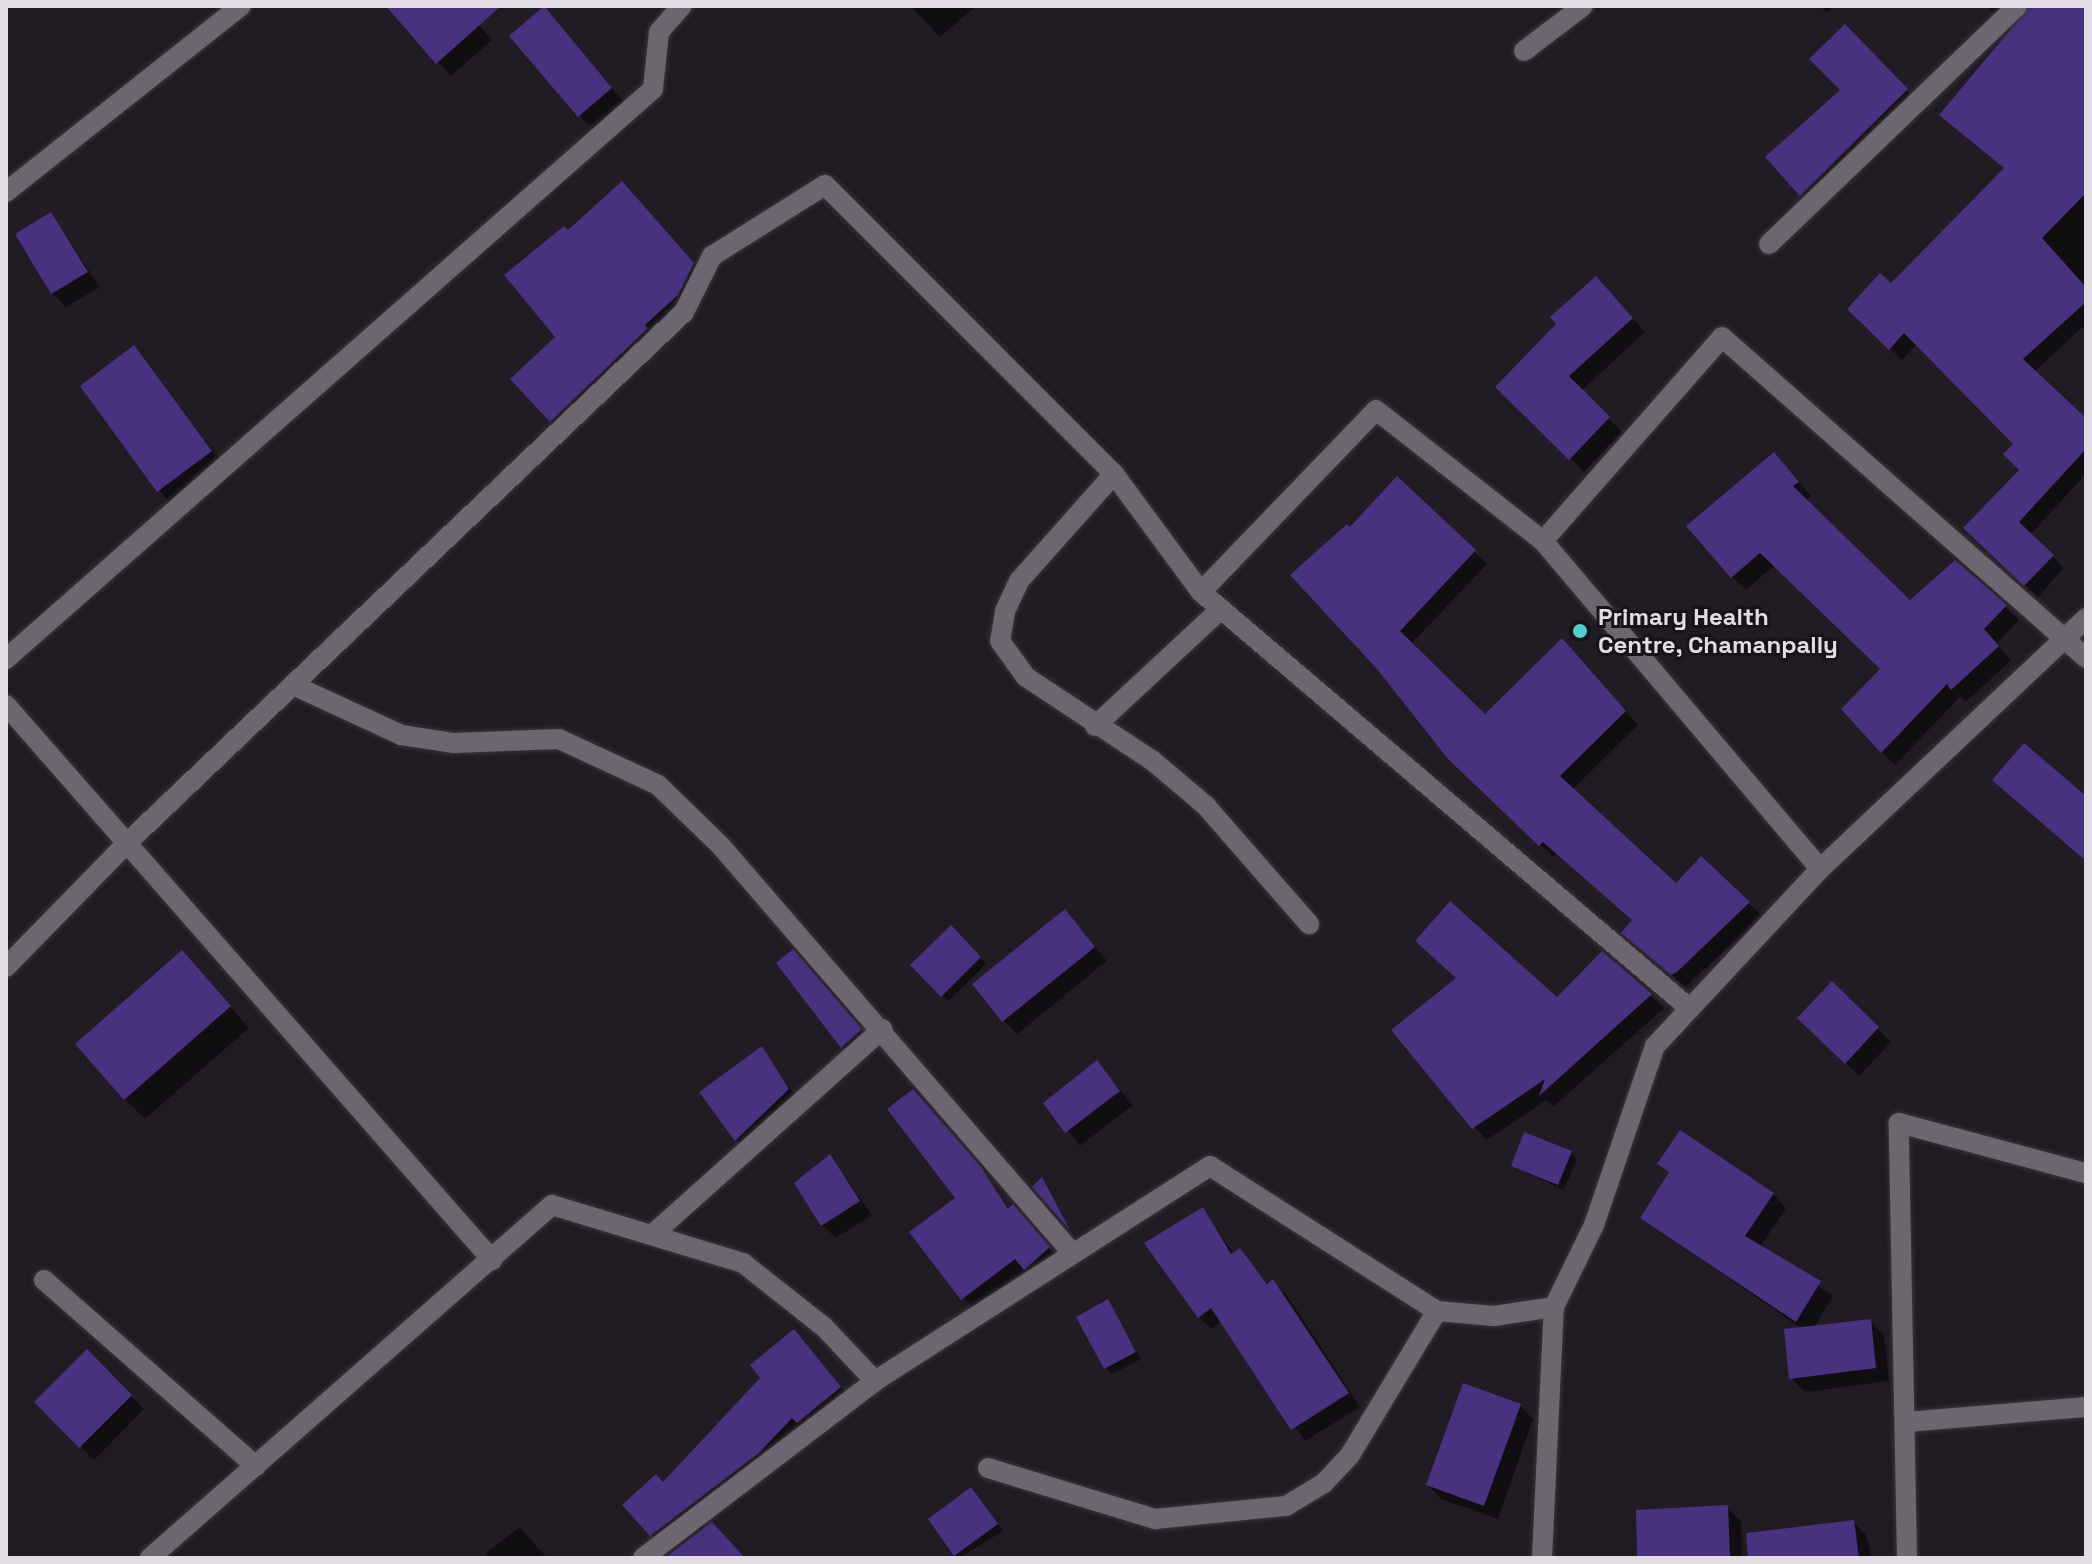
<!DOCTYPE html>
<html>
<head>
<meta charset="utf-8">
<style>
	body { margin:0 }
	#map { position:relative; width:2092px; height:1564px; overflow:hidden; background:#211b23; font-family:"Space Grotesk",sans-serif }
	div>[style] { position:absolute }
	.shadow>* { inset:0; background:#0007 }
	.building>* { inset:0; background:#493180 }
	.roads { filter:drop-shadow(0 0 2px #3a353c) drop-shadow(0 0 2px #3a353c) }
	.minor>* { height:20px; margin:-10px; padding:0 10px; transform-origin:10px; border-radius:10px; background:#6d6570 }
	.dots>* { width:22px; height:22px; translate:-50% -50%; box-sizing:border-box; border:4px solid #18121a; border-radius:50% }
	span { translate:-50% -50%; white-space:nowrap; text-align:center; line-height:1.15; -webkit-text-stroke:6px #18121a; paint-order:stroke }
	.poi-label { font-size:24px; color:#e2dde3; font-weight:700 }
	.left { translate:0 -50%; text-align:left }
	.frame { position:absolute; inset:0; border:8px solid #e2dde3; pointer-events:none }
</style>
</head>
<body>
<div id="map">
	<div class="shadow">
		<div style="clip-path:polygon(416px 6px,462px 6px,492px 40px,451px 76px,438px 62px)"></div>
		<div style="clip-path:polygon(910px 6px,976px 6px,940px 37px)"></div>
		<div style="clip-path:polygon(1820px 6px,1834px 6px,1827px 13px)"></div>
		<div style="clip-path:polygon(1987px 6px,2025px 6px,2005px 23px)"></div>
		<div style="clip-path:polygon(2031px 6px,2079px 6px,2086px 12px,2086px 324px,2034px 372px,2086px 420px,2086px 474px,2030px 535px,2064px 568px,2038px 597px,1965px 528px,2022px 470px,2016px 444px,1917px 344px,1902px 360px,1849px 309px,1891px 286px,2006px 169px,1941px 115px)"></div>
		<div style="clip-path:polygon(557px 23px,624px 102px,593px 129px,579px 116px)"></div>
		<div style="clip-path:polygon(1845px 27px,1919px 103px,1814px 207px,1768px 157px,1843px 91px)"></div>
		<div style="clip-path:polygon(638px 201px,710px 281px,694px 312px,568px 437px,551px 421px,568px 232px)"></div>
		<div style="clip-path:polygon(51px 214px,100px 287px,66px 307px,52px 293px)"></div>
		<div style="clip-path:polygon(1610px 292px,1645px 332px,1581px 391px,1622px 432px,1584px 472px,1498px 387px)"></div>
		<div style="clip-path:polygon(134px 348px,224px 465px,172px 504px,158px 490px)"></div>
		<div style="clip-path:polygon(1787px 468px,1811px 496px,1805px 501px,1910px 603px,2005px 607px,2019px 620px,1996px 644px,2011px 660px,1966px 702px,1961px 696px,1895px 765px,1882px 752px,1883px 670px,1775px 565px,1746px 590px,1732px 577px)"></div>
		<div style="clip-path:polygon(1398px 479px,1487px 564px,1411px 644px,1485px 716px,1575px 654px,1638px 725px,1572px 790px,1676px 886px,1702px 859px,1762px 916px,1685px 987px,1636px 945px,1634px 921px,1557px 853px,1553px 857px,1463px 771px,1350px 530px)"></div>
		<div style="clip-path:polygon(1065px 912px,1107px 961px,1017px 1034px,1004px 1021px)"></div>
		<div style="clip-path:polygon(951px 928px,986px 964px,948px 1001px,913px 965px)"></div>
		<div style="clip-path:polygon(182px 953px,249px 1028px,145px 1119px,125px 1099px)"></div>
		<div style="clip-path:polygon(1603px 954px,1664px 1008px,1553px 1107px,1546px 1100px,1487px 1140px,1474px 1127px,1557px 1000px)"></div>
		<div style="clip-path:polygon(799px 958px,867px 1037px,848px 1053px,779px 964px)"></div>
		<div style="clip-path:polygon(1832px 983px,1891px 1042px,1859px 1076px,1799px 1018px)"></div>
		<div style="clip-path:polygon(761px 1048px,799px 1101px,747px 1150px,736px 1139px)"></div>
		<div style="clip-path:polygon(1097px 1063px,1133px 1105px,1080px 1146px,1046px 1103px)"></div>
		<div style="clip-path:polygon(924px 1103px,1010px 1210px,1059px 1259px,1044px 1272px,1027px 1269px,974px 1310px,912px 1233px,957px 1198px)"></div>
		<div style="clip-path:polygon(1571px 1152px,1577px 1159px,1564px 1190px,1513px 1166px)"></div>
		<div style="clip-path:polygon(830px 1157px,872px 1215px,836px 1238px,822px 1225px)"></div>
		<div style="clip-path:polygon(1660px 1163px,1773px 1194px,1786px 1208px,1760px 1247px,1833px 1296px,1814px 1328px,1870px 1321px,1884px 1335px,1889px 1381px,1805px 1392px,1791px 1378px,1802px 1329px,1642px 1218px,1670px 1174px)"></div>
		<div style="clip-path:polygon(1202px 1209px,1234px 1254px,1240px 1250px,1269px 1285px,1273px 1282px,1286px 1294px,1360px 1407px,1305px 1441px,1222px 1321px,1211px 1329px,1199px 1317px)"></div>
		<div style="clip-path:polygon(1107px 1302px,1141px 1359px,1112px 1374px,1106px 1368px)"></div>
		<div style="clip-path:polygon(803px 1341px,849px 1397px,661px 1545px,625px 1505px,664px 1484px)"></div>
		<div style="clip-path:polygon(87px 1352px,144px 1409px,94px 1460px,37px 1402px)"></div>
		<div style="clip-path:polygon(1520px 1406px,1533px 1419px,1498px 1519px,1441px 1499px,1428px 1485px)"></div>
		<div style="clip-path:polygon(977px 1496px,1003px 1531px,959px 1558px,930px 1520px)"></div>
		<div style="clip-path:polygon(1727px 1508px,1741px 1521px,1742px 1558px,1639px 1555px)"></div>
		<div style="clip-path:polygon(1853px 1522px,1866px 1535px,1872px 1558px,1811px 1558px)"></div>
		<div style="clip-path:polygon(520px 1527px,547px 1558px,488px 1558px,485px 1554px)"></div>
	</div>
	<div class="building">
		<div style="clip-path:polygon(386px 6px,501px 6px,436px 64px)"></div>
		<div style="clip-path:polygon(544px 6px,612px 88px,578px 117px,509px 36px)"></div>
		<div style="clip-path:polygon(2030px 6px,2086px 6px,2086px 193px,2042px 238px,2086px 287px,2086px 302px,2023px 359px,2086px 418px,2086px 449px,2019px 522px,2054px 555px,2024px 586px,1963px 528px,2019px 470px,2003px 454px,2013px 444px,1904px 333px,1889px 350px,1847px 309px,1880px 273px,1891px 283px,2004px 168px,1939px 115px)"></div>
		<div style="clip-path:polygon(1845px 24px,1908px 89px,1800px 196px,1765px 157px,1840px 90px,1809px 59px)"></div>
		<div style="clip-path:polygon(622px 181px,694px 263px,678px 295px,645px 325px,648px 328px,550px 422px,510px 379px,555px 337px,504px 275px,564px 226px,568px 230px)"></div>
		<div style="clip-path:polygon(51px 212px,88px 272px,51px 294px,15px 234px)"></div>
		<div style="clip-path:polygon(1596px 276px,1633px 318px,1569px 376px,1610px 417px,1569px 460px,1495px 387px,1556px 324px,1550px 317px)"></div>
		<div style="clip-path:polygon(134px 345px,212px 451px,157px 492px,80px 386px)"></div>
		<div style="clip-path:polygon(1774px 452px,1799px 482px,1793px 486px,1910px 600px,1955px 560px,2007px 605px,1984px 629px,1999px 646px,1951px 690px,1947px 684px,1881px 753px,1841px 709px,1880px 669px,1760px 553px,1731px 578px,1686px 526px)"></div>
		<div style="clip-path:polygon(1397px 476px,1476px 550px,1400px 631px,1485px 714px,1562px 638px,1626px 711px,1560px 776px,1676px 883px,1701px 856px,1750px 902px,1677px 972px,1671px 975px,1621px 933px,1632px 920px,1543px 842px,1539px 846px,1448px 759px,1377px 669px,1290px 575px,1347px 524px,1350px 527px)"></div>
		<div style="clip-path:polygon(2024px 743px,2086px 796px,2086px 861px,1992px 780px)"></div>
		<div style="clip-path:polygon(1450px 901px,1557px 997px,1602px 951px,1652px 994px,1539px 1096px,1545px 1079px,1472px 1129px,1391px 1030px,1456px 978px,1415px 941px)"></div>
		<div style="clip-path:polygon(1065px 909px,1095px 947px,1002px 1022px,972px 984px)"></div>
		<div style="clip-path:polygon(951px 925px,981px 957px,941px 997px,910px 965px)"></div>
		<div style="clip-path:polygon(793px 949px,862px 1029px,841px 1048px,776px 963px)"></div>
		<div style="clip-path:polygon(182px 950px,231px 1006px,124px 1100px,75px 1044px)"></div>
		<div style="clip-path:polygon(1832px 981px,1879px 1027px,1845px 1064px,1797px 1018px)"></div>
		<div style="clip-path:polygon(762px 1046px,789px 1089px,735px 1141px,699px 1092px)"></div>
		<div style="clip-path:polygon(1097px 1060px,1120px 1091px,1065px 1133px,1043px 1103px)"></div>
		<div style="clip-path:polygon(913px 1089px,981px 1167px,1008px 1209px,1013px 1204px,1050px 1247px,1024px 1270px,1015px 1259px,961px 1300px,909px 1232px,955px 1198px,887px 1109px)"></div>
		<div style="clip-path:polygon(1680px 1130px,1774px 1193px,1745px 1236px,1821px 1281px,1796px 1322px,1640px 1218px,1669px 1172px,1657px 1164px)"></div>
		<div style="clip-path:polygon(1524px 1132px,1572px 1151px,1558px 1185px,1511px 1166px)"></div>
		<div style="clip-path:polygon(830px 1154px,860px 1201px,821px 1226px,794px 1183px)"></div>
		<div style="clip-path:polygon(1042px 1177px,1070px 1230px,1032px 1187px)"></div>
		<div style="clip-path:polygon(1203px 1207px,1231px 1254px,1240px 1248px,1267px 1284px,1273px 1279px,1349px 1393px,1291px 1430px,1211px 1308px,1198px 1318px,1144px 1243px)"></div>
		<div style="clip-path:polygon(1108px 1299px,1136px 1352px,1104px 1369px,1076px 1317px)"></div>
		<div style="clip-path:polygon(1871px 1319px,1876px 1368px,1789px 1379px,1784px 1329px)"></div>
		<div style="clip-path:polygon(794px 1329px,841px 1387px,797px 1423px,792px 1418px,759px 1453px,650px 1536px,622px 1505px,656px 1474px,663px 1482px,760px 1378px,750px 1365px)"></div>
		<div style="clip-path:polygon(87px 1349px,132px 1395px,79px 1448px,34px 1402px)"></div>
		<div style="clip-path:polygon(1463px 1383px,1521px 1404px,1484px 1506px,1426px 1485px)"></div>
		<div style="clip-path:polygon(971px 1487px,998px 1524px,954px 1556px,928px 1519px)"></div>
		<div style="clip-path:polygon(1728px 1505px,1730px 1558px,1637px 1556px,1636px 1510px)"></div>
		<div style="clip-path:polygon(1854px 1520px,1859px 1558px,1748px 1558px,1746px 1533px)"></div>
		<div style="clip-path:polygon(712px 1522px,745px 1558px,667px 1556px)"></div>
	</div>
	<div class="roads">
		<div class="minor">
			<div style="left:1524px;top:51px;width:74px;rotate:-37.3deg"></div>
			<div style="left:6px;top:192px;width:300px;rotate:-38.4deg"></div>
			<div style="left:1769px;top:244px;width:344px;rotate:-43.8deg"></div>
			<div style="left:1114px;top:474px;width:143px;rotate:131.6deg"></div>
			<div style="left:1019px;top:581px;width:33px;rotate:115deg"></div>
			<div style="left:1005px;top:611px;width:30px;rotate:99deg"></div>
			<div style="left:1000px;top:641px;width:44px;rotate:54.2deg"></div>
			<div style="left:1026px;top:677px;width:152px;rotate:33.5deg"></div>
			<div style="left:1153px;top:761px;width:70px;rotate:40.3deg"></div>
			<div style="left:1206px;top:806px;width:157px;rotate:48.9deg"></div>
			<div style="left:1543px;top:541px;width:271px;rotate:-48.7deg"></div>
			<div style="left:1722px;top:337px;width:485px;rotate:41.4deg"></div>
			<div style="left:1201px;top:592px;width:252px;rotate:-46.1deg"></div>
			<div style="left:1376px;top:410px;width:212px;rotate:38.1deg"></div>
			<div style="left:1543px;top:541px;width:429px;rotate:49.8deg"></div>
			<div style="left:6px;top:659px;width:862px;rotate:-41.38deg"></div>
			<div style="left:653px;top:89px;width:57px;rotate:-84deg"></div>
			<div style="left:659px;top:32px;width:35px;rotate:-49deg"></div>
			<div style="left:293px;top:685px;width:119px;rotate:24.8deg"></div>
			<div style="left:401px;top:735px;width:54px;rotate:8.6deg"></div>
			<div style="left:454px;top:743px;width:105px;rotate:-2.2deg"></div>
			<div style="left:559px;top:739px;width:109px;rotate:24.9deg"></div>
			<div style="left:658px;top:785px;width:86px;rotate:44.1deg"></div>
			<div style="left:720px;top:845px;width:540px;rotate:49.2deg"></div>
			<div style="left:6px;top:705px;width:738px;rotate:48.79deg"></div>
			<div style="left:1095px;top:726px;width:172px;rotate:-42.9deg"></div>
			<div style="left:6px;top:967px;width:173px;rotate:-45.7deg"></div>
			<div style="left:127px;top:843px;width:770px;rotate:-43.63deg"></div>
			<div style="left:684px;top:312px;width:63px;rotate:-63.4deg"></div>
			<div style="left:712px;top:256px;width:133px;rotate:-32.1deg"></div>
			<div style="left:825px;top:185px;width:409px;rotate:45deg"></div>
			<div style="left:1114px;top:474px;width:147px;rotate:53.6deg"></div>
			<div style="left:1201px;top:592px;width:640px;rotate:40.44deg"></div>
			<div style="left:652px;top:1235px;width:309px;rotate:-41.8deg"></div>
			<div style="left:44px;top:1280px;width:282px;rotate:41.3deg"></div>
			<div style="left:1907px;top:1422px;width:180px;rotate:-4.8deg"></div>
			<div style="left:988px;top:1468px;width:175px;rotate:17deg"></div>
			<div style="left:1155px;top:1519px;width:132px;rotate:-5.7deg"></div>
			<div style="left:1286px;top:1506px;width:44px;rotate:-31.2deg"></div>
			<div style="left:1324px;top:1483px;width:38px;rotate:-47deg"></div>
			<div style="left:1350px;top:1455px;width:168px;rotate:-58.9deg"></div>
			<div style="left:150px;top:1558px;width:535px;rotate:-41.29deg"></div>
			<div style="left:552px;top:1205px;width:200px;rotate:16.9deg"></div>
			<div style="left:743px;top:1263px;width:103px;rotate:38.3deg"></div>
			<div style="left:824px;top:1327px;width:74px;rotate:46.6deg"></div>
			<div style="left:643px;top:1558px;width:292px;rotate:-37.3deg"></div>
			<div style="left:875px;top:1381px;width:398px;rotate:-32.7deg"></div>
			<div style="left:1210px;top:1166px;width:269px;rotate:32.6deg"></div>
			<div style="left:1437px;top:1311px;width:57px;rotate:5deg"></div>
			<div style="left:1494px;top:1316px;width:61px;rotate:-8.5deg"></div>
			<div style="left:1542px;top:1558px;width:251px;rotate:-87.3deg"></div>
			<div style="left:1554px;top:1307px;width:91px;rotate:-64deg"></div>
			<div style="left:1594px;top:1225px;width:189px;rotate:-71.2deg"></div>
			<div style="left:1655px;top:1046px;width:242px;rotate:-47deg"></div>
			<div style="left:1820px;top:869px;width:366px;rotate:-43.3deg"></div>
			<div style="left:1907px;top:1558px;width:435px;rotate:-91.1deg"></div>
			<div style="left:1899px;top:1123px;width:194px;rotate:15deg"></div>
		</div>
	</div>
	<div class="dots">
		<div style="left:1580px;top:631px;background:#52cdce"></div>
	</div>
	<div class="poi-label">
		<span class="left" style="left:1598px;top:631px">Primary Health<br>Centre, Chamanpally</span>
	</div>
	<div class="frame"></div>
</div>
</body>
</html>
